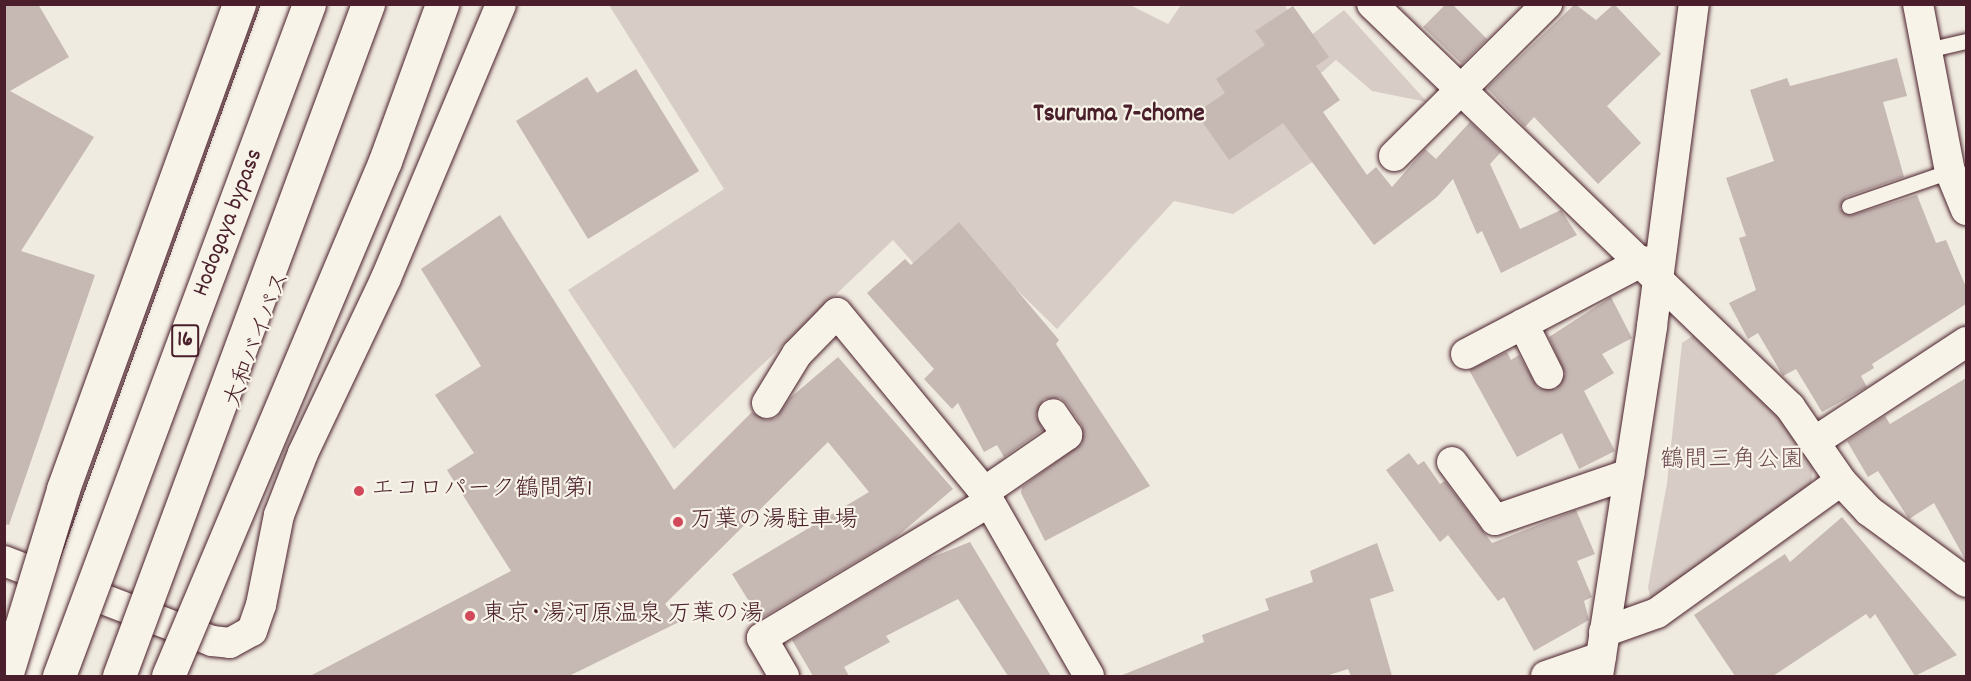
<!DOCTYPE html>
<html>
<head>
<meta charset="utf-8">
<style>
	body { margin:0 }
	#map { position:relative; width:1971px; height:681px; overflow:hidden; background:#f0ebe0; font-family:Dekko,"Klee One",sans-serif }
	div>[style] { position:absolute }
	.green>* { inset:0; background:#d8cdc6 }
	.building>* { inset:0; background:#c6b8b3 }
	.roads { filter:drop-shadow(0 0 2px #4a1f2b) drop-shadow(0 0 2px #4a1f2b) }
	.service>* { height:15px; margin:-7.5px; padding:0 7.5px; transform-origin:7.5px; border-radius:7.5px; background:#f7f3e8 }
	.minor>* { height:30px; margin:-15px; padding:0 15px; transform-origin:15px; border-radius:15px; background:#f7f3e8 }
	.trunk>* { height:33px; margin:-16.5px; padding:0 16.5px; transform-origin:16.5px; border-radius:16.5px; background:#f7f3e8 }
	.bridges { filter:drop-shadow(0 0 2px #4a1f2b) drop-shadow(0 0 2px #4a1f2b) }
	.motorway-bridge>* { height:33px; margin:-16.5px; padding:0 16.5px; transform-origin:16.5px; border-radius:16.5px; background:#f7f3e8 }
	.dots>* { width:16px; height:16px; translate:-50% -50%; box-sizing:border-box; border:3px solid #f7f3e8; border-radius:50% }
	span { translate:-50% -50%; white-space:nowrap; text-align:center; line-height:1.15; -webkit-text-stroke:4.5px #f7f3e8; paint-order:stroke }
	.shield-label span { padding:2px 4px; background:#f7f3e8; border:2px solid; border-radius:4px; -webkit-text-stroke-width:0 }
	.shield-label { font-size:22px; color:#4a1f2b; font-weight:700 }
	.street-label { font-size:24px; color:#4a1f2b }
	.park-label { font-size:24px; color:#6e4a52 }
	.poi-label { font-size:24px; color:#4a1f2b }
	.left { translate:0 -50%; text-align:left }
	.neighbourhood-label { font-size:26px; color:#4a1f2b; font-weight:700 }
	.frame { position:absolute; inset:0; border:6px solid #4a1f2b; pointer-events:none }
</style>
</head>
<body>
<div id="map">
	<div class="green">
		<div style="clip-path:polygon(1128px 4px,1168px 24px,1181px 5px,1284px 4px,1306px 39px,1344px 10px,1427px 102px,1372px 91px,1336px 60px,1305px 87px,1292px 116px,1320px 157px,1233px 214px,1174px 201px,1057px 329px,1016px 289px,975px 333px,893px 240px,674px 449px,568px 290px,724px 189px,609px 5px)"></div>
		<div style="clip-path:polygon(1695px 334px,1779px 417px,1813px 467px,1811px 486px,1651px 602px,1648px 587px,1667px 483px,1682px 343px)"></div>
	</div>
	<div class="building">
		<div style="clip-path:polygon(4px 4px,38px 4px,69px 57px,10px 91px,94px 137px,21px 251px,95px 275px,9px 525px,4px 524px)"></div>
		<div style="clip-path:polygon(1446px 4px,1452px 4px,1487px 39px,1462px 64px,1423px 27px)"></div>
		<div style="clip-path:polygon(1575px 4px,1596px 20px,1614px 4px,1661px 54px,1607px 106px,1641px 143px,1598px 184px,1534px 117px,1525px 127px,1487px 88px)"></div>
		<div style="clip-path:polygon(1293px 6px,1329px 57px,1316px 66px,1340px 100px,1323px 112px,1367px 175px,1376px 167px,1392px 187px,1425px 149px,1436px 159px,1470px 122px,1501px 152px,1490px 164px,1520px 229px,1561px 210px,1577px 235px,1501px 273px,1482px 231px,1477px 234px,1453px 179px,1437px 197px,1374px 245px,1283px 123px,1229px 160px,1196px 113px,1225px 93px,1216px 79px,1265px 45px,1255px 31px)"></div>
		<div style="clip-path:polygon(1897px 58px,1907px 96px,1883px 102px,1904px 177px,1846px 197px,1840px 209px,1852px 215px,1917px 195px,1936px 243px,1946px 240px,1966px 287px,1966px 304px,1872px 364px,1874px 368px,1861px 376px,1867px 387px,1822px 412px,1796px 369px,1783px 376px,1758px 333px,1748px 339px,1729px 303px,1756px 290px,1739px 238px,1746px 236px,1726px 178px,1774px 161px,1750px 90px,1787px 78px,1790px 86px)"></div>
		<div style="clip-path:polygon(636px 69px,699px 171px,588px 239px,516px 121px,587px 77px,597px 93px)"></div>
		<div style="clip-path:polygon(500px 215px,674px 490px,752px 412px,766px 420px,776px 418px,790px 398px,838px 357px,953px 489px,894px 539px,760px 619px,732px 574px,869px 492px,828px 442px,665px 604px,679px 622px,569px 676px,310px 676px,511px 571px,447px 470px,474px 453px,435px 395px,481px 366px,421px 269px)"></div>
		<div style="clip-path:polygon(959px 222px,1059px 340px,1056px 344px,1150px 486px,1045px 541px,1021px 493px,1022px 487px,1082px 443px,1082px 426px,1067px 404px,1060px 398px,1044px 399px,1036px 415px,1043px 430px,1004px 457px,997px 445px,984px 452px,958px 403px,952px 409px,924px 379px,934px 369px,867px 293px,905px 259px,911px 265px)"></div>
		<div style="clip-path:polygon(1611px 297px,1632px 338px,1602px 354px,1614px 373px,1584px 391px,1615px 451px,1579px 469px,1562px 433px,1517px 457px,1469px 370px,1507px 352px,1511px 360px,1519px 355px,1538px 388px,1556px 389px,1565px 374px,1549px 337px)"></div>
		<div style="clip-path:polygon(1966px 378px,1966px 561px,1934px 503px,1909px 519px,1878px 471px,1868px 477px,1847px 441px,1885px 416px,1890px 424px)"></div>
		<div style="clip-path:polygon(1409px 453px,1418px 465px,1424px 461px,1440px 484px,1445px 481px,1492px 543px,1576px 510px,1595px 554px,1577px 561px,1592px 597px,1584px 601px,1589px 620px,1534px 651px,1504px 597px,1498px 601px,1448px 535px,1440px 542px,1386px 470px)"></div>
		<div style="clip-path:polygon(1842px 517px,1957px 655px,1915px 676px,1875px 614px,1870px 619px,1866px 614px,1773px 676px,1735px 676px,1694px 615px,1785px 554px,1790px 562px)"></div>
		<div style="clip-path:polygon(970px 542px,1051px 676px,1008px 676px,958px 599px,886px 636px,890px 642px,844px 667px,849px 676px,813px 676px,792px 640px,925px 560px)"></div>
		<div style="clip-path:polygon(1377px 543px,1394px 591px,1370px 599px,1392px 676px,1351px 676px,1348px 669px,1326px 676px,1120px 676px,1204px 642px,1202px 635px,1269px 610px,1265px 599px,1313px 582px,1310px 571px)"></div>
	</div>
	<div class="roads">
		<div class="service">
			<div style="left:1927px;top:50px;width:40px;rotate:-13deg"></div>
			<div style="left:1849px;top:206px;width:107px;rotate:-19.1deg"></div>
		</div>
		<div class="minor">
			<div style="left:1372px;top:4px;width:581px;rotate:43.95deg"></div>
			<div style="left:1790px;top:407px;width:90px;rotate:55.4deg"></div>
			<div style="left:1841px;top:481px;width:41px;rotate:47deg"></div>
			<div style="left:1869px;top:511px;width:120px;rotate:36.2deg"></div>
			<div style="left:1918px;top:4px;width:170px;rotate:79.2deg"></div>
			<div style="left:1950px;top:171px;width:42px;rotate:67.7deg"></div>
			<div style="left:1394px;top:156px;width:216px;rotate:-44.8deg"></div>
			<div style="left:1523px;top:324px;width:56px;rotate:63.4deg"></div>
			<div style="left:1466px;top:354px;width:200px;rotate:-27.7deg"></div>
			<div style="left:767px;top:403px;width:57px;rotate:-58.5deg"></div>
			<div style="left:797px;top:354px;width:57px;rotate:-45.7deg"></div>
			<div style="left:837px;top:313px;width:228px;rotate:50.5deg"></div>
			<div style="left:982px;top:489px;width:215px;rotate:60.2deg"></div>
			<div style="left:1814px;top:442px;width:182px;rotate:-33.3deg"></div>
			<div style="left:1452px;top:462px;width:72px;rotate:53.4deg"></div>
			<div style="left:1495px;top:520px;width:142px;rotate:-18.9deg"></div>
			<div style="left:984px;top:492px;width:101px;rotate:-34.5deg"></div>
			<div style="left:1067px;top:435px;width:25px;rotate:-124deg"></div>
			<div style="left:4px;top:561px;width:223px;rotate:21deg"></div>
			<div style="left:212px;top:641px;width:18px;rotate:6deg"></div>
			<div style="left:230px;top:643px;width:25px;rotate:-29deg"></div>
			<div style="left:252px;top:631px;width:28px;rotate:-71deg"></div>
			<div style="left:261px;top:605px;width:92px;rotate:-78.7deg"></div>
			<div style="left:279px;top:515px;width:66px;rotate:-68.8deg"></div>
			<div style="left:303px;top:453px;width:194px;rotate:-64.6deg"></div>
			<div style="left:386px;top:278px;width:297px;rotate:-67.2deg"></div>
			<div style="left:1604px;top:632px;width:56px;rotate:-19.7deg"></div>
			<div style="left:1657px;top:613px;width:226px;rotate:-35.7deg"></div>
			<div style="left:784px;top:676px;width:44px;rotate:-120.1deg"></div>
			<div style="left:762px;top:638px;width:265px;rotate:-30.9deg"></div>
			<div style="left:1546px;top:676px;width:58px;rotate:-19.1deg"></div>
			<div style="left:1598px;top:676px;width:354px;rotate:-81.2deg"></div>
			<div style="left:1652px;top:326px;width:325px;rotate:-82.6deg"></div>
		</div>
		<div class="trunk">
			<div style="left:35px;top:676px;width:715px;rotate:-70.12deg"></div>
		</div>
	</div>
	<div class="bridges">
		<div class="motorway-bridge">
			<div style="left:6px;top:676px;width:195px;rotate:-73deg"></div>
			<div style="left:63px;top:489px;width:516px;rotate:-70.05deg"></div>
			<div style="left:59px;top:676px;width:717px;rotate:-69.59deg"></div>
			<div style="left:119px;top:676px;width:717px;rotate:-69.67deg"></div>
			<div style="left:168px;top:676px;width:559px;rotate:-67.15deg"></div>
			<div style="left:385px;top:161px;width:167px;rotate:-70deg"></div>
		</div>
	</div>
	<div class="dots">
		<div style="left:359px;top:491px;background:#d1495b"></div>
		<div style="left:678px;top:522px;background:#d1495b"></div>
		<div style="left:470px;top:616px;background:#d1495b"></div>
	</div>
	<div class="shield-label">
		<span style="left:185px;top:341px">16</span>
	</div>
	<div class="street-label">
		<span style="left:229px;top:223px;rotate:-69deg">Hodogaya bypass</span>
		<span style="left:259px;top:340px;rotate:-69deg">大和バイパス</span>
	</div>
	<div class="park-label">
		<span style="left:1732px;top:462px">鶴間三角公園</span>
	</div>
	<div class="poi-label">
		<span class="left" style="left:371px;top:491px">エコロパーク鶴間第1</span>
		<span class="left" style="left:690px;top:522px">万葉の湯駐車場</span>
		<span class="left" style="left:482px;top:616px">東京･湯河原温泉 万葉の湯</span>
	</div>
	<div class="neighbourhood-label">
		<span style="left:1119px;top:115px">Tsuruma 7-chome</span>
	</div>
	<div class="frame"></div>
</div>
</body>
</html>
